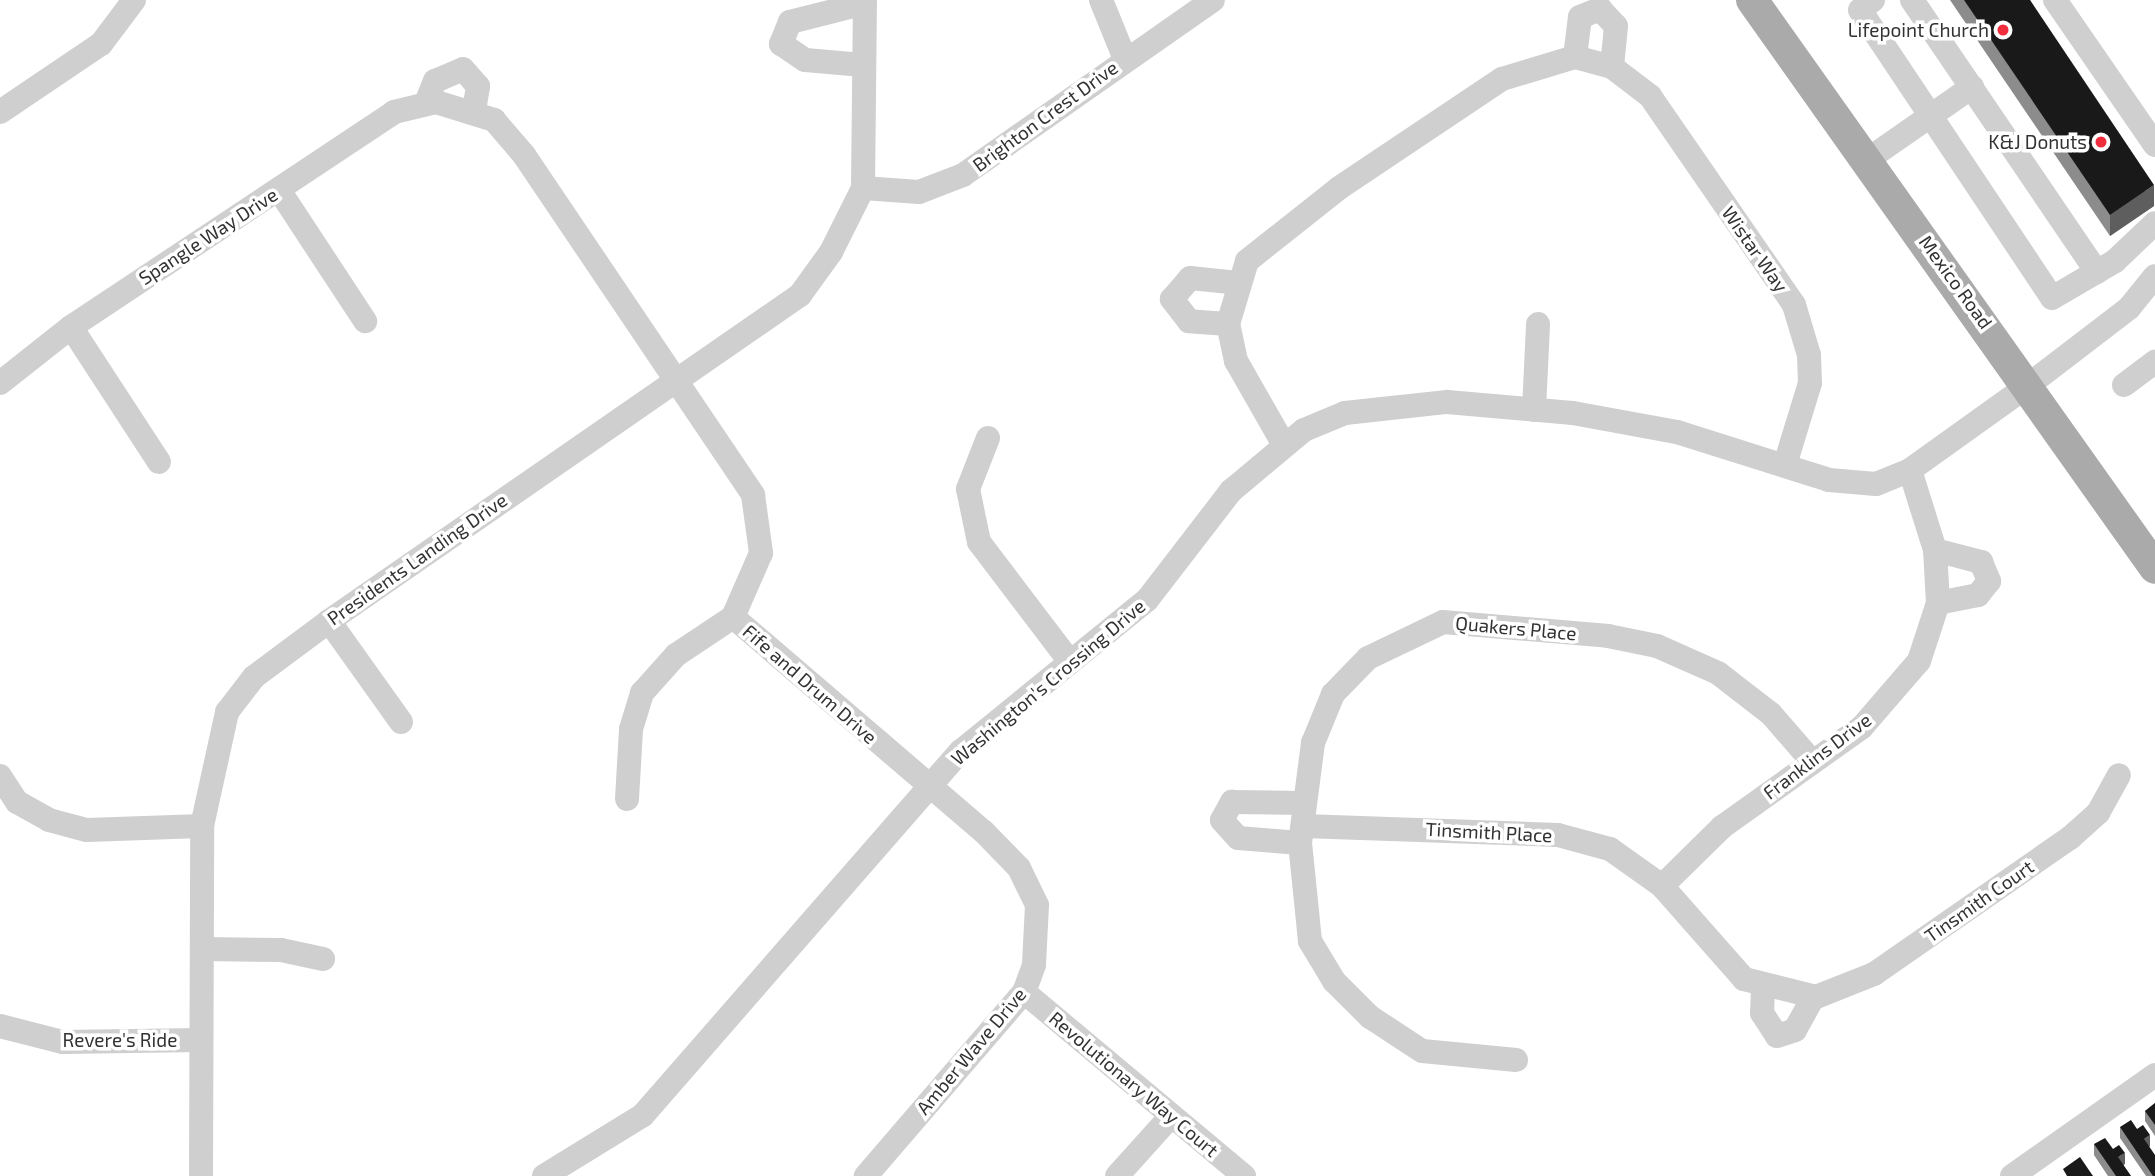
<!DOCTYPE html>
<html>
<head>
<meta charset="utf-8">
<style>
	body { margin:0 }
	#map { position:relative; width:2155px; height:1176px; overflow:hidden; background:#fff; font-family:"Exo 2",sans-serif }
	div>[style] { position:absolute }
	.minor>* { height:24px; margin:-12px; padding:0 12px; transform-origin:12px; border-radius:12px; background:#cfcfcf }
	.major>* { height:32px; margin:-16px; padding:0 16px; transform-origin:16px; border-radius:16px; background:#aaa }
	.wall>* { inset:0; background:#8c8c8c }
	.shaded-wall>* { inset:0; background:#5e5e5e }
	.building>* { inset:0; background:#191919 }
	.dots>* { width:19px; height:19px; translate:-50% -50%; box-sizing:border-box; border:4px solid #fff; border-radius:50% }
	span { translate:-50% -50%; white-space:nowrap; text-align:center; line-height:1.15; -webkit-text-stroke:7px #fff; paint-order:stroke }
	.poi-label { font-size:19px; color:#323232 }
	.right { translate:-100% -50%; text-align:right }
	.street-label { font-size:19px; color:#323232 }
</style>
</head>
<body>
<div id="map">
	<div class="minor">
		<div style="left:1101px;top:0;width:64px;rotate:67.9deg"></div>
		<div style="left:1873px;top:0;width:16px;rotate:142deg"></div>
		<div style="left:1860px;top:10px;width:346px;rotate:56.3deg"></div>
		<div style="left:2052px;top:298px;width:73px;rotate:-30.4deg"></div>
		<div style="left:2115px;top:261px;width:55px;rotate:-43.5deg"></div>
		<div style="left:1912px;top:0;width:329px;rotate:55.8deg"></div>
		<div style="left:2055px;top:0;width:176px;rotate:55.4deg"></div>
		<div style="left:1575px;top:57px;width:40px;rotate:-82.9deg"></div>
		<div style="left:1580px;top:17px;width:22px;rotate:-22deg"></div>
		<div style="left:1600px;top:9px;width:23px;rotate:47deg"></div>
		<div style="left:1616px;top:26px;width:41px;rotate:95.6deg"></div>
		<div style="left:863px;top:65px;width:58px;rotate:-175.1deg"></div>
		<div style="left:805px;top:60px;width:29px;rotate:-146deg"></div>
		<div style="left:781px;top:44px;width:24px;rotate:-68deg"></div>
		<div style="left:790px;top:22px;width:77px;rotate:-14.2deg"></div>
		<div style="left:426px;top:103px;width:24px;rotate:-68deg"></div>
		<div style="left:435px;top:81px;width:30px;rotate:-23deg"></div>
		<div style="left:463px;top:69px;width:23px;rotate:49deg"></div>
		<div style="left:478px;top:86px;width:24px;rotate:99deg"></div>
		<div style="left:0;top:112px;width:122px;rotate:-34deg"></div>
		<div style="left:101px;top:44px;width:55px;rotate:-53.1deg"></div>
		<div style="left:1867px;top:160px;width:128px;rotate:-34.8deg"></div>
		<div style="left:863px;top:188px;width:56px;rotate:4.1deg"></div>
		<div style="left:919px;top:192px;width:47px;rotate:-21.1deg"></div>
		<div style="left:963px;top:175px;width:305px;rotate:-35deg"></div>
		<div style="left:279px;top:190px;width:157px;rotate:56.7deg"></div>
		<div style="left:1228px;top:324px;width:39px;rotate:-176deg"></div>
		<div style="left:1189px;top:321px;width:28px;rotate:-128deg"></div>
		<div style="left:1172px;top:299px;width:28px;rotate:-49deg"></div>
		<div style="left:1190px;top:278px;width:48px;rotate:5.9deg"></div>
		<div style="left:71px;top:327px;width:161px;rotate:56.9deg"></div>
		<div style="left:0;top:383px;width:90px;rotate:-38.3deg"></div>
		<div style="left:71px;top:327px;width:388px;rotate:-33.6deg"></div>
		<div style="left:394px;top:112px;width:43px;rotate:-13.4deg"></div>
		<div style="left:436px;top:102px;width:61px;rotate:17.2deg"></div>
		<div style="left:494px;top:120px;width:46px;rotate:49.4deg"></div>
		<div style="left:524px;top:155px;width:410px;rotate:56deg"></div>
		<div style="left:753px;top:495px;width:59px;rotate:82.1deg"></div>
		<div style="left:761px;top:553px;width:70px;rotate:113.6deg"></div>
		<div style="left:733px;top:617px;width:330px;rotate:40.6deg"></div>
		<div style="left:984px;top:832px;width:50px;rotate:45.8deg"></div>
		<div style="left:1019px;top:868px;width:41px;rotate:64.1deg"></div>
		<div style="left:1037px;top:905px;width:60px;rotate:92.9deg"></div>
		<div style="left:1034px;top:965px;width:29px;rotate:110deg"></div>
		<div style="left:1024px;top:992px;width:243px;rotate:130.7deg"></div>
		<div style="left:2124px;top:385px;width:39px;rotate:-37deg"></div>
		<div style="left:1534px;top:410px;width:86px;rotate:-87.3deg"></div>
		<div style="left:988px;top:438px;width:55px;rotate:111.4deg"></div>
		<div style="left:968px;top:489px;width:54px;rotate:78.3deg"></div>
		<div style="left:979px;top:542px;width:151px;rotate:52.8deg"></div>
		<div style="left:1284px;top:445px;width:97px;rotate:-119.7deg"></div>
		<div style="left:1236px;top:361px;width:38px;rotate:-102deg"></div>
		<div style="left:1228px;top:324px;width:66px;rotate:-73.2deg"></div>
		<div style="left:1247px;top:261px;width:117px;rotate:-38.4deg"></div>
		<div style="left:1339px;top:188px;width:196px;rotate:-33.8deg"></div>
		<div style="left:1502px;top:79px;width:76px;rotate:-16.8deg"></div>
		<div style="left:1575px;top:57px;width:38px;rotate:15deg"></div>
		<div style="left:1612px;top:67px;width:48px;rotate:37.3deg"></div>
		<div style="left:1650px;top:96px;width:254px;rotate:55.4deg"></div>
		<div style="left:1794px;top:305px;width:52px;rotate:73.3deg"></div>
		<div style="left:1809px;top:355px;width:28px;rotate:88deg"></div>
		<div style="left:1810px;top:383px;width:86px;rotate:107deg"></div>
		<div style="left:1935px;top:550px;width:48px;rotate:14.6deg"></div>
		<div style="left:1981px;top:562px;width:21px;rotate:67deg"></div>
		<div style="left:1989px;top:581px;width:18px;rotate:128deg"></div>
		<div style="left:1978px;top:595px;width:41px;rotate:168.7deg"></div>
		<div style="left:329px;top:621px;width:124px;rotate:54.5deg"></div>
		<div style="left:0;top:776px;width:31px;rotate:57deg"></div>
		<div style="left:17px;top:802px;width:37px;rotate:29deg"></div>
		<div style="left:49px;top:820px;width:39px;rotate:15deg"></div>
		<div style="left:87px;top:830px;width:115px;rotate:-2deg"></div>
		<div style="left:627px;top:799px;width:70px;rotate:-86.7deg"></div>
		<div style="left:631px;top:729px;width:38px;rotate:-73deg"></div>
		<div style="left:642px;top:693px;width:51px;rotate:-48.2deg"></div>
		<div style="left:676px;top:655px;width:69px;rotate:-33.7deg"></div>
		<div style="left:1303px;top:826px;width:255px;rotate:2deg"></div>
		<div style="left:1558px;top:835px;width:54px;rotate:15.1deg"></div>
		<div style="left:1610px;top:849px;width:64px;rotate:35.4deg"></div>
		<div style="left:1662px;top:886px;width:124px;rotate:48.6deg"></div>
		<div style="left:1744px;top:979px;width:74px;rotate:14deg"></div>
		<div style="left:1816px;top:997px;width:62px;rotate:-21.6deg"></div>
		<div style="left:1874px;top:974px;width:239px;rotate:-34.8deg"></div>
		<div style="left:2070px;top:838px;width:38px;rotate:-42deg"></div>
		<div style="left:2098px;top:813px;width:43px;rotate:-61.1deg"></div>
		<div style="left:1300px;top:843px;width:62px;rotate:-175.4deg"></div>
		<div style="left:1238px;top:838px;width:24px;rotate:-132deg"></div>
		<div style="left:1222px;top:820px;width:21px;rotate:-61deg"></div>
		<div style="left:1232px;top:802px;width:70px;rotate:0.8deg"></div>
		<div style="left:1662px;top:886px;width:84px;rotate:-44.5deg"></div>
		<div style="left:1722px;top:827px;width:172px;rotate:-35.5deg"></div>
		<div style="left:1862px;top:727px;width:87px;rotate:-49.2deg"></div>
		<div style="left:1919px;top:661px;width:61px;rotate:-71.9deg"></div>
		<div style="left:1938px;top:603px;width:53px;rotate:-93.2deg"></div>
		<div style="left:1935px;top:550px;width:84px;rotate:-107.4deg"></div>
		<div style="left:202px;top:949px;width:79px;rotate:0.7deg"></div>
		<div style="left:281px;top:950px;width:43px;rotate:12.1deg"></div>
		<div style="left:1763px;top:987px;width:26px;rotate:92deg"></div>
		<div style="left:1762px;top:1013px;width:27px;rotate:57deg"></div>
		<div style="left:1777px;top:1036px;width:19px;rotate:-18deg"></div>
		<div style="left:1795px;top:1030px;width:38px;rotate:-61deg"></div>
		<div style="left:1024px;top:992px;width:287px;rotate:39.9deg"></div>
		<div style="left:0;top:1026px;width:65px;rotate:14.3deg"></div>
		<div style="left:63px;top:1042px;width:137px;rotate:-0.8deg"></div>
		<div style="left:1516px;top:1060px;width:94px;rotate:-174.5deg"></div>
		<div style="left:1422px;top:1051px;width:62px;rotate:-146.8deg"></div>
		<div style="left:1370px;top:1017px;width:51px;rotate:-135deg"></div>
		<div style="left:1334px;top:981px;width:47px;rotate:-121deg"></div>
		<div style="left:1310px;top:941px;width:99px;rotate:-95.8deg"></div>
		<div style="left:1300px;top:843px;width:101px;rotate:-82.6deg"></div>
		<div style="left:1313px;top:743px;width:53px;rotate:-67.8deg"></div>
		<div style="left:1333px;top:694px;width:50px;rotate:-45.8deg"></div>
		<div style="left:1368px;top:658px;width:83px;rotate:-25.6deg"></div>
		<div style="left:1443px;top:622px;width:166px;rotate:4.8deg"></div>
		<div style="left:1608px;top:636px;width:50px;rotate:11.5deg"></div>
		<div style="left:1657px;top:646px;width:67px;rotate:23.9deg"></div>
		<div style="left:1718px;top:673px;width:67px;rotate:37.7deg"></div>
		<div style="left:1771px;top:714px;width:61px;rotate:49deg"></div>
		<div style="left:201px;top:1176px;width:350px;rotate:-89.8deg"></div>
		<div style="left:202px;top:826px;width:117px;rotate:-77.6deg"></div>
		<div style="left:227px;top:712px;width:44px;rotate:-52.4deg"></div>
		<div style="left:254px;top:677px;width:94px;rotate:-36.7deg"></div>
		<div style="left:329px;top:621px;width:573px;rotate:-34.69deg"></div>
		<div style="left:800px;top:295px;width:53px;rotate:-54.2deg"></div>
		<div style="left:831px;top:252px;width:72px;rotate:-63.4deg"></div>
		<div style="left:863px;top:188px;width:188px;rotate:-89.4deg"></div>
		<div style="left:544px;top:1176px;width:116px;rotate:-31.6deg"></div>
		<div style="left:643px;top:1115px;width:483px;rotate:-48.9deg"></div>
		<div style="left:961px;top:751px;width:240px;rotate:-39.1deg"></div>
		<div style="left:1147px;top:600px;width:138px;rotate:-52.4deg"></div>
		<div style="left:1231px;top:491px;width:95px;rotate:-39.9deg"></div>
		<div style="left:1304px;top:430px;width:44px;rotate:-22.5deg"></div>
		<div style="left:1345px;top:413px;width:103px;rotate:-6.2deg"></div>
		<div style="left:1447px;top:402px;width:126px;rotate:5deg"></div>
		<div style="left:1573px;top:413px;width:106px;rotate:10.4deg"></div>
		<div style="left:1677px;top:432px;width:159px;rotate:17.5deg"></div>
		<div style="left:1829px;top:480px;width:47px;rotate:4.9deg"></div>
		<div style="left:1876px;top:484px;width:37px;rotate:-22deg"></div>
		<div style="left:1910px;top:470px;width:148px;rotate:-35.6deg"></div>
		<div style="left:2030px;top:384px;width:125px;rotate:-37.5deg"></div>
		<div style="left:2129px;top:308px;width:41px;rotate:-50.9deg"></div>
		<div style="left:1117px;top:1176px;width:81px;rotate:-48deg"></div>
		<div style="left:2012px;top:1176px;width:175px;rotate:-35.2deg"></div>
	</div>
	<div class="major">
		<div style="left:1752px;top:0;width:696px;rotate:54.64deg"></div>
	</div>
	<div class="wall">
		<div style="clip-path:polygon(1950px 0,2030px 0,2154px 206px,2110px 236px)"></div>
		<div style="clip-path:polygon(2155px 1103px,2155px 1136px,2145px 1121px,2145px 1111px)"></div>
		<div style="clip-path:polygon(2120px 1127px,2137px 1129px,2150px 1146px,2149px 1147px,2155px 1176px,2146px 1176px,2120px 1138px)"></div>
		<div style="clip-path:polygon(2094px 1144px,2113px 1149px,2125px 1164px,2123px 1165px,2131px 1176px,2108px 1176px,2094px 1155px)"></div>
	</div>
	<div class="shaded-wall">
		<div style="clip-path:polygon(2154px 185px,2154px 206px,2110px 236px,2110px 215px)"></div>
		<div style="clip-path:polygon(2150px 1135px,2150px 1146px,2144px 1150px,2144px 1139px)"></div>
		<div style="clip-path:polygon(2125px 1153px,2125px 1164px,2118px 1168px,2118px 1157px)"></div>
	</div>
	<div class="building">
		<div style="clip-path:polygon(1964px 0,2030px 0,2154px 185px,2110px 215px)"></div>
		<div style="clip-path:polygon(2155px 1103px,2155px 1125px,2145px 1111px)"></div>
		<div style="clip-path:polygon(2131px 1120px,2137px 1129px,2143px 1125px,2150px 1135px,2144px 1139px,2155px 1155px,2155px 1176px,2153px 1176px,2120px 1127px)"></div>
		<div style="clip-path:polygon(2105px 1138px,2113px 1149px,2119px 1145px,2125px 1153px,2118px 1157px,2131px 1176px,2116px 1176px,2094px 1144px)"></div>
		<div style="clip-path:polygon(2080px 1157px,2093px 1176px,2067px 1176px,2063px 1169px)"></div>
	</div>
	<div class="dots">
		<div style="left:2003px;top:30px;background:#f02d3d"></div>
		<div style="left:2101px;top:142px;background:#f02d3d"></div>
	</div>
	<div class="poi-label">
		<span class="right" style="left:1989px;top:30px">Lifepoint Church</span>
		<span class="right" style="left:2087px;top:142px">K&amp;J Donuts</span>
	</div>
	<div class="street-label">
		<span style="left:1045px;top:116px;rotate:-36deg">Brighton Crest Drive</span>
		<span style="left:208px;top:236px;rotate:-33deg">Spangle Way Drive</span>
		<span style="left:1755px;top:249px;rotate:55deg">Wistar Way</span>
		<span style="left:1956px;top:282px;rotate:54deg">Mexico Road</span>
		<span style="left:417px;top:559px;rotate:-35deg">Presidents Landing Drive</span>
		<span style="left:1516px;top:628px;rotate:5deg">Quakers Place</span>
		<span style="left:1048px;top:682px;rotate:-40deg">Washington's Crossing Drive</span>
		<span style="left:810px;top:684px;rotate:41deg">Fife and Drum Drive</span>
		<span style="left:1817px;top:756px;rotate:-37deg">Franklins Drive</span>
		<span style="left:1489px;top:832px;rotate:3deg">Tinsmith Place</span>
		<span style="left:1979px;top:901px;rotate:-35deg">Tinsmith Court</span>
		<span style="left:120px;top:1040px">Revere's Ride</span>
		<span style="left:971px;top:1051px;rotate:-50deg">Amber Wave Drive</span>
		<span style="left:1134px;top:1084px;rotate:40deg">Revolutionary Way Court</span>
	</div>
</div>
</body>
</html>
